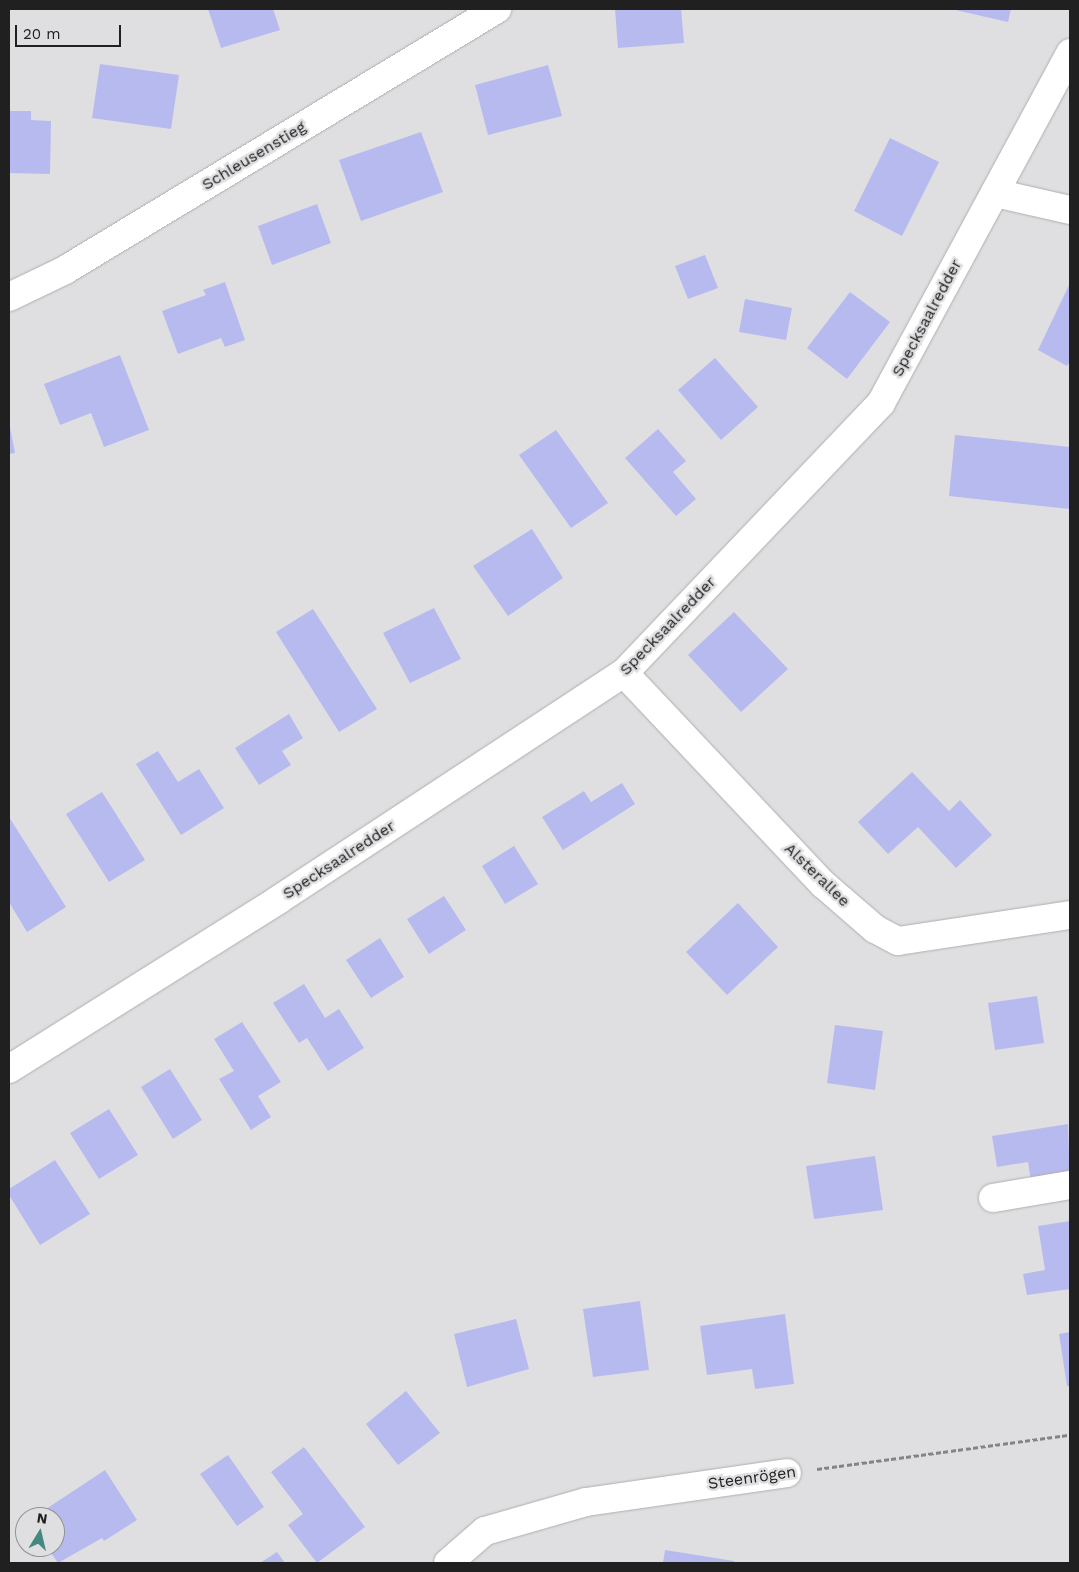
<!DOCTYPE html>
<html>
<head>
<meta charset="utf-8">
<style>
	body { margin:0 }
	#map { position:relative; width:1079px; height:1572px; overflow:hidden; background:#dfdfe1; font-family:"Work Sans",sans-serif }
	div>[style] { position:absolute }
	.building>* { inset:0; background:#b7baee }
	.path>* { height:3px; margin-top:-1.5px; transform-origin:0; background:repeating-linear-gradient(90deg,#848485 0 5px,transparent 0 7.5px) }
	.roads { filter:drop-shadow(0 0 1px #aeaeb0) drop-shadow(0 0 1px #aeaeb0) }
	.minor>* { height:28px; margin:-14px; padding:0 14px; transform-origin:14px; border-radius:14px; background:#fff }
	span { translate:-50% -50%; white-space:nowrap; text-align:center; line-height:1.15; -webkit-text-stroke:5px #dfdfe1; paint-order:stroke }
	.street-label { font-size:16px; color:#202021 }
	.frame { position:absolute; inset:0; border:10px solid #202021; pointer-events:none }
	.north { position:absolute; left:15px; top:1507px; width:50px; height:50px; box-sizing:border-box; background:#dfdfe1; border:1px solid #939394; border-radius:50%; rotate:9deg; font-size:14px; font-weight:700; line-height:20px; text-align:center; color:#202021 }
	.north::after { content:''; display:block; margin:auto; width:18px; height:22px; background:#43897f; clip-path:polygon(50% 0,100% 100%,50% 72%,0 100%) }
	.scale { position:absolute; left:15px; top:25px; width:106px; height:22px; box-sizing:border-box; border:2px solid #202021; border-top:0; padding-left:6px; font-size:15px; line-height:18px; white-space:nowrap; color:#202021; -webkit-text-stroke:4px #dfdfe1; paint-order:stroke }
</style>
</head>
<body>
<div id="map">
	<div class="building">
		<div style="clip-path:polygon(208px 9px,273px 9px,280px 30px,221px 48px)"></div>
		<div style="clip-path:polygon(615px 9px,681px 9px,684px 43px,618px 48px)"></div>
		<div style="clip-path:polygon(951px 9px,1011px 9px,1008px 22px)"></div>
		<div style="clip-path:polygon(100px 64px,179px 75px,171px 129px,92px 118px)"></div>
		<div style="clip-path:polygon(548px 65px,562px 116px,488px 135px,475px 85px)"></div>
		<div style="clip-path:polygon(9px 111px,31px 111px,31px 120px,51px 121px,50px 174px,9px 173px)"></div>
		<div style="clip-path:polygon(421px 132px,443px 192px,361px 221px,339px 160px)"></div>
		<div style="clip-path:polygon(890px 138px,939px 162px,902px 236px,854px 211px)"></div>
		<div style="clip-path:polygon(317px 204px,331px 243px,272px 265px,258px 226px)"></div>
		<div style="clip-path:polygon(705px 255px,718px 288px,688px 299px,675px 266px)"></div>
		<div style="clip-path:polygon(225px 282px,245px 340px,225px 347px,221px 338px,178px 354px,162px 311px,206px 295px,203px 290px)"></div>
		<div style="clip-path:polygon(1070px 283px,1070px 361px,1067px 366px,1038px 350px)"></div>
		<div style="clip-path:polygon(850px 292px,890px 322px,847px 379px,807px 348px)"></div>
		<div style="clip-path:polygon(745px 299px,792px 308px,786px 340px,739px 332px)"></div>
		<div style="clip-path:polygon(120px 355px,149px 430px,104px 447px,91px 413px,60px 425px,44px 384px)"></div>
		<div style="clip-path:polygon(715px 358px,758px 407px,721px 440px,678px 390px)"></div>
		<div style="clip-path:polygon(9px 422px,15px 453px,9px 454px)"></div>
		<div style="clip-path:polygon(658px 429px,686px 461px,673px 472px,696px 499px,676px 516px,625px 458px)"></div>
		<div style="clip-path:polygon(556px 430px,608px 503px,571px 528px,519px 455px)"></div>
		<div style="clip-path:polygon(955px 435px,1070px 447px,1070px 509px,949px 496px)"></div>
		<div style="clip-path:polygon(532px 529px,563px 578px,508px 616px,473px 566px)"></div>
		<div style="clip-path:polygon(434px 608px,461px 659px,410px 683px,383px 633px)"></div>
		<div style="clip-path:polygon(313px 609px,377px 709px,339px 732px,276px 632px)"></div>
		<div style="clip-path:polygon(734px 612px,788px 669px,741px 712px,688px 655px)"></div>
		<div style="clip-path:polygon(289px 714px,303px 738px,282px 751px,291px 765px,259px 785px,235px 748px)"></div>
		<div style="clip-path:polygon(158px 751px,178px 782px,199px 769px,224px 808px,181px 835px,136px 764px)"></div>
		<div style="clip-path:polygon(912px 772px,949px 811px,960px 800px,992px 835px,956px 868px,918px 827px,888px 854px,858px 822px)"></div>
		<div style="clip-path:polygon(622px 783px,635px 804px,563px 850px,542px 817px,584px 791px,591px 802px)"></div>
		<div style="clip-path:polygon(102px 792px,145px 860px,109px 882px,66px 814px)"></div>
		<div style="clip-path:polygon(9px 817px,66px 907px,27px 932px,9px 902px)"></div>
		<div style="clip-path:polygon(514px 846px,538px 884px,505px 904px,482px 866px)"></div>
		<div style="clip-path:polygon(444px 896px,466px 930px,429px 954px,407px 919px)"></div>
		<div style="clip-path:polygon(738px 903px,778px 947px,727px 995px,686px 952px)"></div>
		<div style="clip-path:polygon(380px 938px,404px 977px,371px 998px,346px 960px)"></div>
		<div style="clip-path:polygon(304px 984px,325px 1018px,339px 1009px,364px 1048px,328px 1071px,307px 1038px,299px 1043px,273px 1003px)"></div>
		<div style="clip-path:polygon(1037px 996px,1044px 1043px,995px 1050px,988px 1003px)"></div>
		<div style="clip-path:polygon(242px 1022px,281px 1082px,258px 1096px,271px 1117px,251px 1130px,219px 1079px,234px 1071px,214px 1039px)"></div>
		<div style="clip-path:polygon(835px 1025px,883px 1031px,875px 1090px,827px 1083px)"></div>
		<div style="clip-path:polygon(170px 1069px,202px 1120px,173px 1139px,141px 1087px)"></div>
		<div style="clip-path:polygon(109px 1109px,138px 1155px,99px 1179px,70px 1133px)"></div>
		<div style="clip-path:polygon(1068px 1124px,1070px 1181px,1032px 1187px,1028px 1162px,997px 1167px,992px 1136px)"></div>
		<div style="clip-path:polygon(875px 1156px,883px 1210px,814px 1219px,806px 1166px)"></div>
		<div style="clip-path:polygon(55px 1160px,90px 1214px,40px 1245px,9px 1195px,9px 1189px)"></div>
		<div style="clip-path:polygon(1070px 1221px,1070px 1289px,1027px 1295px,1023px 1274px,1045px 1270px,1038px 1226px)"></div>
		<div style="clip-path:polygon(640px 1301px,649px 1370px,593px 1377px,583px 1309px)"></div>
		<div style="clip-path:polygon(785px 1314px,794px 1384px,755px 1389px,752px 1369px,707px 1375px,700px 1326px)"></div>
		<div style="clip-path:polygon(516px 1319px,529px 1369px,467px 1387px,454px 1334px)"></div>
		<div style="clip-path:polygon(1070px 1332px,1070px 1386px,1067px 1386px,1059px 1334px)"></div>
		<div style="clip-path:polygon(406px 1391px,440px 1433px,398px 1465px,366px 1424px)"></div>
		<div style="clip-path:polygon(304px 1447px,365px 1527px,317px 1563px,288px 1525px,303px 1514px,271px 1472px)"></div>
		<div style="clip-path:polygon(228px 1455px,264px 1507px,237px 1526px,200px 1474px)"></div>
		<div style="clip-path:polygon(105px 1470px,137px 1520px,104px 1541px,102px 1538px,58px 1563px,47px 1547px,55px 1547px,55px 1517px,34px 1517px)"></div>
		<div style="clip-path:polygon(665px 1550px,734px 1561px,734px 1563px,663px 1563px)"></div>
		<div style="clip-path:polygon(277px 1552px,285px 1563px,260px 1563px)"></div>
	</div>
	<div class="path">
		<div style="left:817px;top:1469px;width:255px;rotate:-7.7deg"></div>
	</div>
	<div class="roads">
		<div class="minor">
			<div style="left:995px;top:193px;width:77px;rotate:12.8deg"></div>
			<div style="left:9px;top:297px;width:62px;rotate:-25.7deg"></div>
			<div style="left:65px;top:270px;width:505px;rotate:-31.14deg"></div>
			<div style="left:624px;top:673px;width:290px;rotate:46.7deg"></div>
			<div style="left:823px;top:884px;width:69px;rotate:40.9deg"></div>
			<div style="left:875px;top:929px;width:26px;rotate:28deg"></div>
			<div style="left:898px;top:941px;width:174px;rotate:-8.6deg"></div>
			<div style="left:9px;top:1069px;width:318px;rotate:-32.1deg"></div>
			<div style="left:278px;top:900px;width:414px;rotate:-33.3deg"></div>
			<div style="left:624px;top:673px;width:373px;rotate:-46.4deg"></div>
			<div style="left:881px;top:403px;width:398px;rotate:-61.6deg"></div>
			<div style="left:993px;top:1198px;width:78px;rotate:-9.6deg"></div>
			<div style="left:448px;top:1563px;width:49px;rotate:-40.9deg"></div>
			<div style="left:485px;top:1531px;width:105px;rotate:-16deg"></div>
			<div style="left:586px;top:1502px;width:203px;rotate:-8.2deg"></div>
		</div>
	</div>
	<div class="street-label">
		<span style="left:254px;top:156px;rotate:-31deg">Schleusenstieg</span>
		<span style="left:927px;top:318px;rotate:-62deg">Specksaalredder</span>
		<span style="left:668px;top:626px;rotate:-46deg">Specksaalredder</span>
		<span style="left:339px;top:860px;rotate:-33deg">Specksaalredder</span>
		<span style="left:817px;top:875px;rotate:44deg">Alsterallee</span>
		<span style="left:752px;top:1478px;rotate:-8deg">Steenrögen</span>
	</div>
	<div class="frame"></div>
	<div class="north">N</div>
	<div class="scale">20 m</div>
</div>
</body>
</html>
